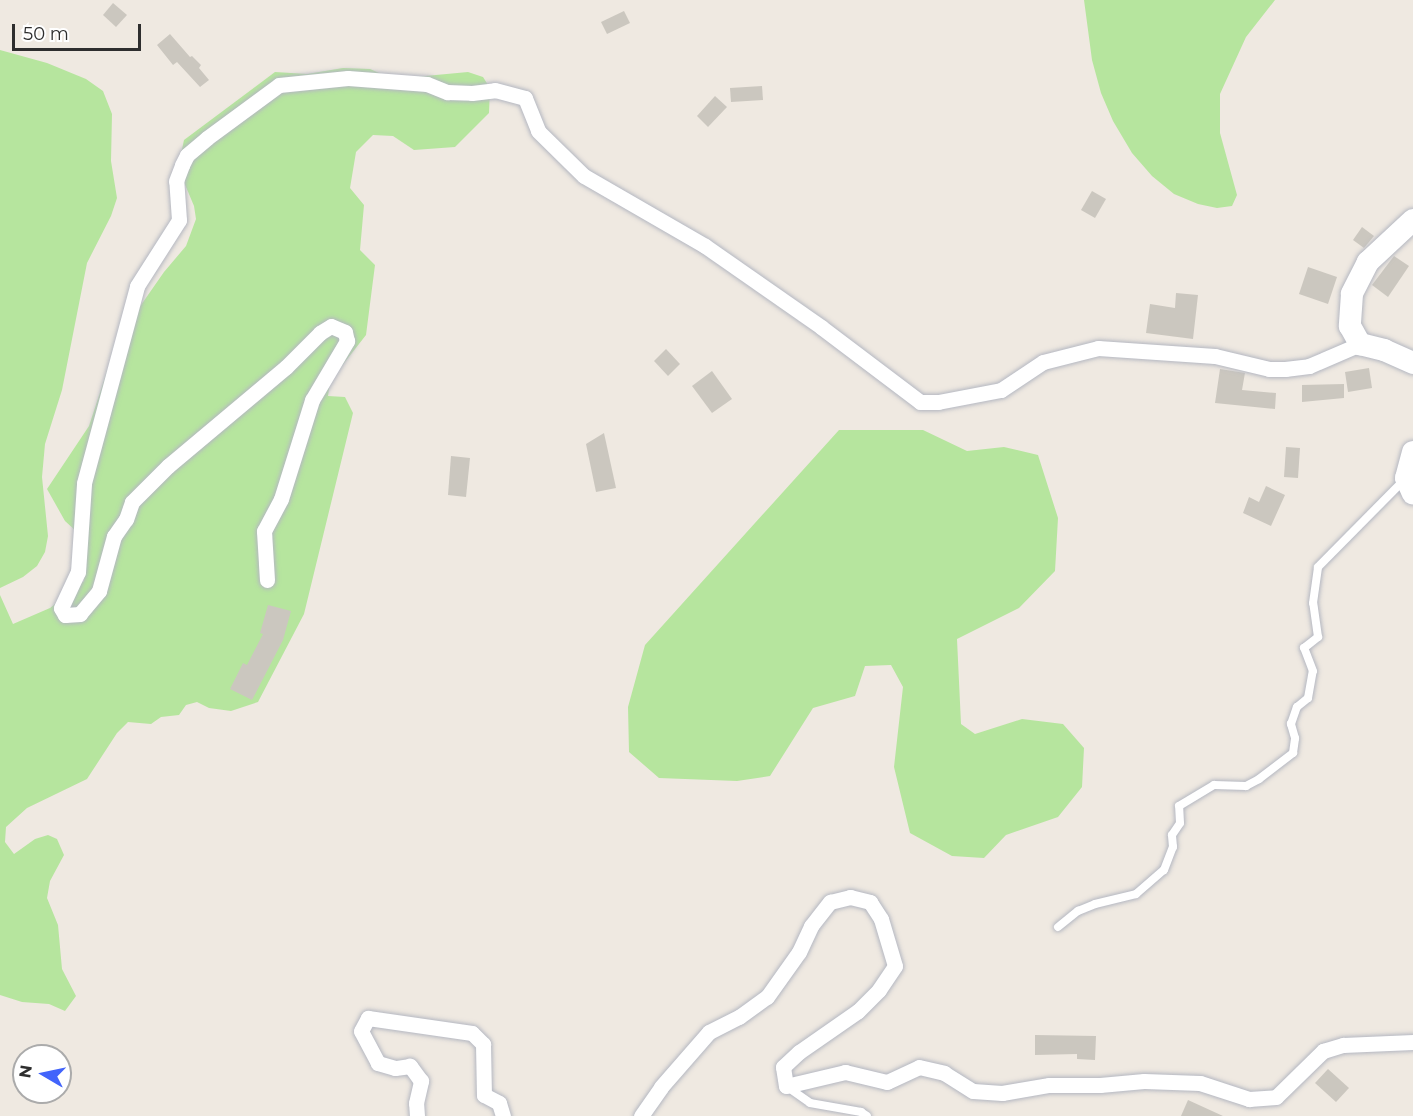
<!DOCTYPE html>
<html>
<head>
<meta charset="utf-8">
<style>
	body { margin:0 }
	#map { position:relative; width:1413px; height:1116px; overflow:hidden; background:#efe9e1; font-family:Montserrat,sans-serif }
	div>[style] { position:absolute }
	.green>* { inset:0; background:#b6e59e }
	.building>* { inset:0; background:#cbc7bf }
	.roads { filter:drop-shadow(0 0 2px #b4b7c1) drop-shadow(0 0 2px #b4b7c1) }
	.lane>* { height:8px; margin:-4px; padding:0 4px; transform-origin:4px; border-radius:4px; background:#fff }
	.street>* { height:15px; margin:-7.5px; padding:0 7.5px; transform-origin:7.5px; border-radius:7.5px; background:#fff }
	.secondary>* { height:22px; margin:-11px; padding:0 11px; transform-origin:11px; border-radius:11px; background:#fff }
	span { translate:-50% -50%; white-space:nowrap; text-align:center; line-height:1.15; -webkit-text-stroke:4.5px #fff; paint-order:stroke }
	.north { position:absolute; left:12px; top:1044px; width:60px; height:60px; box-sizing:border-box; background:#fff; border:2px solid #ababab; border-radius:50%; rotate:279deg; font-size:16px; font-weight:700; line-height:24px; text-align:center; color:#2e2e2e }
	.north::after { content:''; display:block; margin:auto; width:21px; height:27px; background:#4264fb; clip-path:polygon(50% 0,100% 100%,50% 72%,0 100%) }
	.scale { position:absolute; left:12px; top:24px; width:129px; height:27px; box-sizing:border-box; border:3px solid #2e2e2e; border-top:0; padding-left:8px; font-size:18px; line-height:21px; white-space:nowrap; color:#2e2e2e; -webkit-text-stroke:4px #fff; paint-order:stroke }
</style>
</head>
<body>
<div id="map">
	<div class="green">
		<div style="clip-path:polygon(1084px 0,1275px 0,1246px 37px,1220px 94px,1220px 133px,1237px 195px,1232px 206px,1217px 208px,1198px 204px,1174px 194px,1152px 176px,1132px 153px,1113px 121px,1101px 93px,1092px 60px)"></div>
		<div style="clip-path:polygon(0 50px,47px 63px,86px 79px,103px 91px,112px 114px,111px 161px,117px 198px,111px 216px,87px 263px,62px 390px,45px 444px,42px 477px,48px 536px,45px 552px,37px 566px,23px 577px,0 588px)"></div>
		<div style="clip-path:polygon(343px 68px,370px 69px,393px 79px,468px 72px,483px 77px,490px 88px,489px 113px,455px 147px,414px 150px,393px 136px,373px 135px,356px 152px,350px 188px,364px 205px,360px 250px,375px 265px,366px 335px,330px 381px,328px 396px,345px 397px,353px 413px,304px 614px,258px 702px,231px 711px,209px 708px,197px 702px,186px 705px,179px 715px,161px 717px,151px 724px,128px 722px,117px 733px,87px 779px,27px 808px,6px 827px,5px 842px,14px 854px,35px 839px,48px 835px,57px 839px,64px 855px,50px 881px,47px 898px,58px 925px,62px 969px,76px 996px,65px 1011px,49px 1004px,22px 1002px,0 995px,0 595px,13px 624px,50px 608px,84px 581px,87px 541px,65px 521px,47px 489px,89px 426px,118px 338px,164px 272px,186px 246px,196px 219px,194px 206px,178px 168px,184px 140px,275px 72px,307px 74px)"></div>
		<div style="clip-path:polygon(839px 430px,923px 430px,967px 451px,1004px 447px,1038px 455px,1058px 518px,1055px 571px,1019px 608px,957px 639px,961px 724px,975px 734px,1022px 719px,1063px 724px,1084px 748px,1082px 787px,1058px 817px,1006px 835px,984px 858px,952px 856px,910px 833px,894px 767px,903px 687px,891px 665px,865px 666px,855px 696px,813px 708px,770px 776px,737px 781px,659px 778px,629px 752px,628px 707px,645px 645px)"></div>
	</div>
	<div class="building">
		<div style="clip-path:polygon(113px 3px,127px 15px,116px 27px,103px 15px)"></div>
		<div style="clip-path:polygon(624px 11px,630px 23px,607px 34px,601px 22px)"></div>
		<div style="clip-path:polygon(170px 34px,190px 57px,192px 56px,201px 65px,199px 68px,209px 80px,200px 87px,177px 62px,173px 65px,157px 45px)"></div>
		<div style="clip-path:polygon(762px 86px,763px 100px,731px 102px,730px 88px)"></div>
		<div style="clip-path:polygon(715px 96px,727px 107px,708px 127px,697px 116px)"></div>
		<div style="clip-path:polygon(1092px 191px,1106px 199px,1095px 218px,1081px 210px)"></div>
		<div style="clip-path:polygon(1362px 227px,1374px 236px,1364px 248px,1353px 240px)"></div>
		<div style="clip-path:polygon(1394px 256px,1409px 266px,1388px 297px,1372px 285px)"></div>
		<div style="clip-path:polygon(1308px 267px,1337px 277px,1328px 304px,1299px 294px)"></div>
		<div style="clip-path:polygon(1176px 293px,1198px 295px,1193px 339px,1146px 333px,1150px 304px,1175px 308px)"></div>
		<div style="clip-path:polygon(666px 349px,680px 364px,668px 376px,654px 361px)"></div>
		<div style="clip-path:polygon(1369px 368px,1372px 388px,1348px 392px,1345px 372px)"></div>
		<div style="clip-path:polygon(1220px 369px,1245px 373px,1242px 390px,1276px 393px,1275px 409px,1215px 403px)"></div>
		<div style="clip-path:polygon(712px 371px,732px 399px,712px 413px,692px 386px)"></div>
		<div style="clip-path:polygon(1344px 384px,1344px 398px,1302px 402px,1302px 385px)"></div>
		<div style="clip-path:polygon(604px 433px,616px 488px,596px 492px,586px 444px)"></div>
		<div style="clip-path:polygon(1286px 447px,1300px 448px,1298px 478px,1284px 477px)"></div>
		<div style="clip-path:polygon(451px 456px,470px 458px,466px 497px,448px 495px)"></div>
		<div style="clip-path:polygon(1266px 486px,1285px 495px,1271px 526px,1243px 513px,1249px 497px,1259px 502px)"></div>
		<div style="clip-path:polygon(268px 605px,291px 611px,283px 640px,252px 700px,230px 689px,243px 663px,247px 665px,263px 634px,260px 633px)"></div>
		<div style="clip-path:polygon(1035px 1035px,1096px 1036px,1095px 1060px,1077px 1059px,1077px 1054px,1035px 1055px)"></div>
		<div style="clip-path:polygon(1328px 1069px,1349px 1088px,1336px 1102px,1315px 1083px)"></div>
		<div style="clip-path:polygon(1188px 1100px,1223px 1116px,1181px 1116px)"></div>
	</div>
	<div class="roads">
		<div class="lane">
			<div style="left:1058px;top:927px;width:26px;rotate:-39deg"></div>
			<div style="left:1078px;top:911px;width:18px;rotate:-22deg"></div>
			<div style="left:1095px;top:904px;width:42px;rotate:-13.7deg"></div>
			<div style="left:1136px;top:894px;width:37px;rotate:-41deg"></div>
			<div style="left:1164px;top:870px;width:25px;rotate:-69deg"></div>
			<div style="left:1173px;top:847px;width:12px;rotate:-95deg"></div>
			<div style="left:1172px;top:835px;width:14px;rotate:-56deg"></div>
			<div style="left:1180px;top:823px;width:17px;rotate:-93deg"></div>
			<div style="left:1179px;top:806px;width:41px;rotate:-31deg"></div>
			<div style="left:1214px;top:785px;width:32px;rotate:2deg"></div>
			<div style="left:1246px;top:786px;width:15px;rotate:-28deg"></div>
			<div style="left:1259px;top:779px;width:43px;rotate:-37.4deg"></div>
			<div style="left:1293px;top:753px;width:15px;rotate:-82deg"></div>
			<div style="left:1295px;top:738px;width:15px;rotate:-106deg"></div>
			<div style="left:1291px;top:724px;width:18px;rotate:-71deg"></div>
			<div style="left:1297px;top:707px;width:14px;rotate:-39deg"></div>
			<div style="left:1308px;top:698px;width:27px;rotate:-80deg"></div>
			<div style="left:1313px;top:671px;width:25px;rotate:-111deg"></div>
			<div style="left:1304px;top:648px;width:18px;rotate:-38deg"></div>
			<div style="left:1318px;top:637px;width:34px;rotate:-98deg"></div>
			<div style="left:1313px;top:603px;width:36px;rotate:-82deg"></div>
			<div style="left:1318px;top:567px;width:121px;rotate:-45.3deg"></div>
			<div style="left:786px;top:1086px;width:29px;rotate:35deg"></div>
			<div style="left:810px;top:1103px;width:52px;rotate:10deg"></div>
			<div style="left:861px;top:1112px;width:7px;rotate:34deg"></div>
		</div>
		<div class="street">
			<div style="left:267px;top:580px;width:49px;rotate:-93.5deg"></div>
			<div style="left:264px;top:531px;width:36px;rotate:-62deg"></div>
			<div style="left:281px;top:499px;width:104px;rotate:-72.6deg"></div>
			<div style="left:312px;top:400px;width:69px;rotate:-59.3deg"></div>
			<div style="left:347px;top:341px;width:9px;rotate:-103deg"></div>
			<div style="left:345px;top:332px;width:15px;rotate:-157deg"></div>
			<div style="left:331px;top:326px;width:13px;rotate:148deg"></div>
			<div style="left:320px;top:333px;width:48px;rotate:135deg"></div>
			<div style="left:286px;top:367px;width:154px;rotate:140deg"></div>
			<div style="left:168px;top:466px;width:51px;rotate:135deg"></div>
			<div style="left:132px;top:502px;width:18px;rotate:109deg"></div>
			<div style="left:126px;top:519px;width:21px;rotate:125deg"></div>
			<div style="left:114px;top:536px;width:57px;rotate:105.3deg"></div>
			<div style="left:99px;top:591px;width:30px;rotate:130deg"></div>
			<div style="left:80px;top:614px;width:15px;rotate:176deg"></div>
			<div style="left:65px;top:615px;width:8px;rotate:-120deg"></div>
			<div style="left:61px;top:608px;width:40px;rotate:-65deg"></div>
			<div style="left:78px;top:572px;width:89px;rotate:-86.1deg"></div>
			<div style="left:84px;top:483px;width:204px;rotate:-74.9deg"></div>
			<div style="left:137px;top:286px;width:78px;rotate:-57.5deg"></div>
			<div style="left:179px;top:220px;width:39px;rotate:-94deg"></div>
			<div style="left:176px;top:181px;width:17px;rotate:-69deg"></div>
			<div style="left:182px;top:165px;width:11px;rotate:-63deg"></div>
			<div style="left:187px;top:155px;width:26px;rotate:-40deg"></div>
			<div style="left:207px;top:138px;width:89px;rotate:-36.4deg"></div>
			<div style="left:279px;top:85px;width:69px;rotate:-5.8deg"></div>
			<div style="left:348px;top:78px;width:79px;rotate:4.3deg"></div>
			<div style="left:427px;top:84px;width:22px;rotate:22deg"></div>
			<div style="left:447px;top:92px;width:25px;rotate:2deg"></div>
			<div style="left:472px;top:93px;width:23px;rotate:-7deg"></div>
			<div style="left:495px;top:90px;width:31px;rotate:15deg"></div>
			<div style="left:525px;top:98px;width:35px;rotate:68deg"></div>
			<div style="left:538px;top:131px;width:64px;rotate:44.4deg"></div>
			<div style="left:584px;top:176px;width:140px;rotate:30deg"></div>
			<div style="left:705px;top:246px;width:141px;rotate:34.9deg"></div>
			<div style="left:821px;top:327px;width:124px;rotate:37.1deg"></div>
			<div style="left:920px;top:402px;width:18px"></div>
			<div style="left:938px;top:402px;width:64px;rotate:-10.8deg"></div>
			<div style="left:1001px;top:390px;width:50px;rotate:-33.7deg"></div>
			<div style="left:1043px;top:362px;width:57px;rotate:-14.3deg"></div>
			<div style="left:1098px;top:348px;width:117px;rotate:3.9deg"></div>
			<div style="left:1215px;top:356px;width:56px;rotate:13.5deg"></div>
			<div style="left:1269px;top:369px;width:16px"></div>
			<div style="left:1285px;top:369px;width:24px;rotate:-7deg"></div>
			<div style="left:1309px;top:366px;width:56px;rotate:-23.3deg"></div>
			<div style="left:417px;top:1116px;width:13px;rotate:-94deg"></div>
			<div style="left:416px;top:1103px;width:23px;rotate:-77deg"></div>
			<div style="left:421px;top:1081px;width:19px;rotate:-126deg"></div>
			<div style="left:410px;top:1066px;width:15px;rotate:172deg"></div>
			<div style="left:395px;top:1068px;width:18px;rotate:-164deg"></div>
			<div style="left:378px;top:1063px;width:36px;rotate:-118deg"></div>
			<div style="left:361px;top:1031px;width:15px;rotate:-62deg"></div>
			<div style="left:368px;top:1018px;width:105px;rotate:8.2deg"></div>
			<div style="left:472px;top:1033px;width:16px;rotate:45deg"></div>
			<div style="left:483px;top:1044px;width:51px;rotate:88.9deg"></div>
			<div style="left:484px;top:1095px;width:17px;rotate:28deg"></div>
			<div style="left:499px;top:1103px;width:14px;rotate:73deg"></div>
			<div style="left:641px;top:1116px;width:35px;rotate:-55deg"></div>
			<div style="left:661px;top:1087px;width:73px;rotate:-48.9deg"></div>
			<div style="left:709px;top:1032px;width:34px;rotate:-27deg"></div>
			<div style="left:739px;top:1017px;width:34px;rotate:-36deg"></div>
			<div style="left:767px;top:997px;width:55px;rotate:-54.6deg"></div>
			<div style="left:799px;top:952px;width:29px;rotate:-65deg"></div>
			<div style="left:811px;top:926px;width:31px;rotate:-52deg"></div>
			<div style="left:830px;top:902px;width:21px;rotate:-14deg"></div>
			<div style="left:850px;top:897px;width:21px;rotate:14deg"></div>
			<div style="left:870px;top:902px;width:20px;rotate:57deg"></div>
			<div style="left:881px;top:919px;width:49px;rotate:73.4deg"></div>
			<div style="left:895px;top:966px;width:29px;rotate:124deg"></div>
			<div style="left:879px;top:990px;width:30px;rotate:135deg"></div>
			<div style="left:858px;top:1011px;width:72px;rotate:145.2deg"></div>
			<div style="left:799px;top:1052px;width:22px;rotate:137deg"></div>
			<div style="left:783px;top:1067px;width:19px;rotate:81deg"></div>
			<div style="left:786px;top:1086px;width:61px;rotate:-13.3deg"></div>
			<div style="left:845px;top:1072px;width:43px;rotate:13.4deg"></div>
			<div style="left:887px;top:1082px;width:35px;rotate:-25deg"></div>
			<div style="left:919px;top:1067px;width:26px;rotate:13deg"></div>
			<div style="left:944px;top:1073px;width:34px;rotate:32deg"></div>
			<div style="left:973px;top:1091px;width:29px;rotate:4deg"></div>
			<div style="left:1002px;top:1093px;width:48px;rotate:-9.7deg"></div>
			<div style="left:1049px;top:1085px;width:51px"></div>
			<div style="left:1100px;top:1085px;width:44px;rotate:-5.2deg"></div>
			<div style="left:1144px;top:1081px;width:56px;rotate:2deg"></div>
			<div style="left:1200px;top:1083px;width:52px;rotate:18.1deg"></div>
			<div style="left:1249px;top:1099px;width:27px;rotate:-4deg"></div>
			<div style="left:1276px;top:1097px;width:66px;rotate:-44.4deg"></div>
			<div style="left:1323px;top:1051px;width:21px;rotate:-17deg"></div>
			<div style="left:1343px;top:1045px;width:70px;rotate:-2.5deg"></div>
		</div>
		<div class="secondary">
			<div style="left:1413px;top:220px;width:62px;rotate:137deg"></div>
			<div style="left:1368px;top:262px;width:36px;rotate:117deg"></div>
			<div style="left:1352px;top:294px;width:32px;rotate:94deg"></div>
			<div style="left:1350px;top:326px;width:21px;rotate:61deg"></div>
			<div style="left:1360px;top:344px;width:25px;rotate:14deg"></div>
			<div style="left:1384px;top:350px;width:32px;rotate:24deg"></div>
			<div style="left:1413px;top:452px;width:27px;rotate:105deg"></div>
			<div style="left:1406px;top:478px;width:17px;rotate:66deg"></div>
		</div>
	</div>
	<div class="north">N</div>
	<div class="scale">50 m</div>
</div>
</body>
</html>
